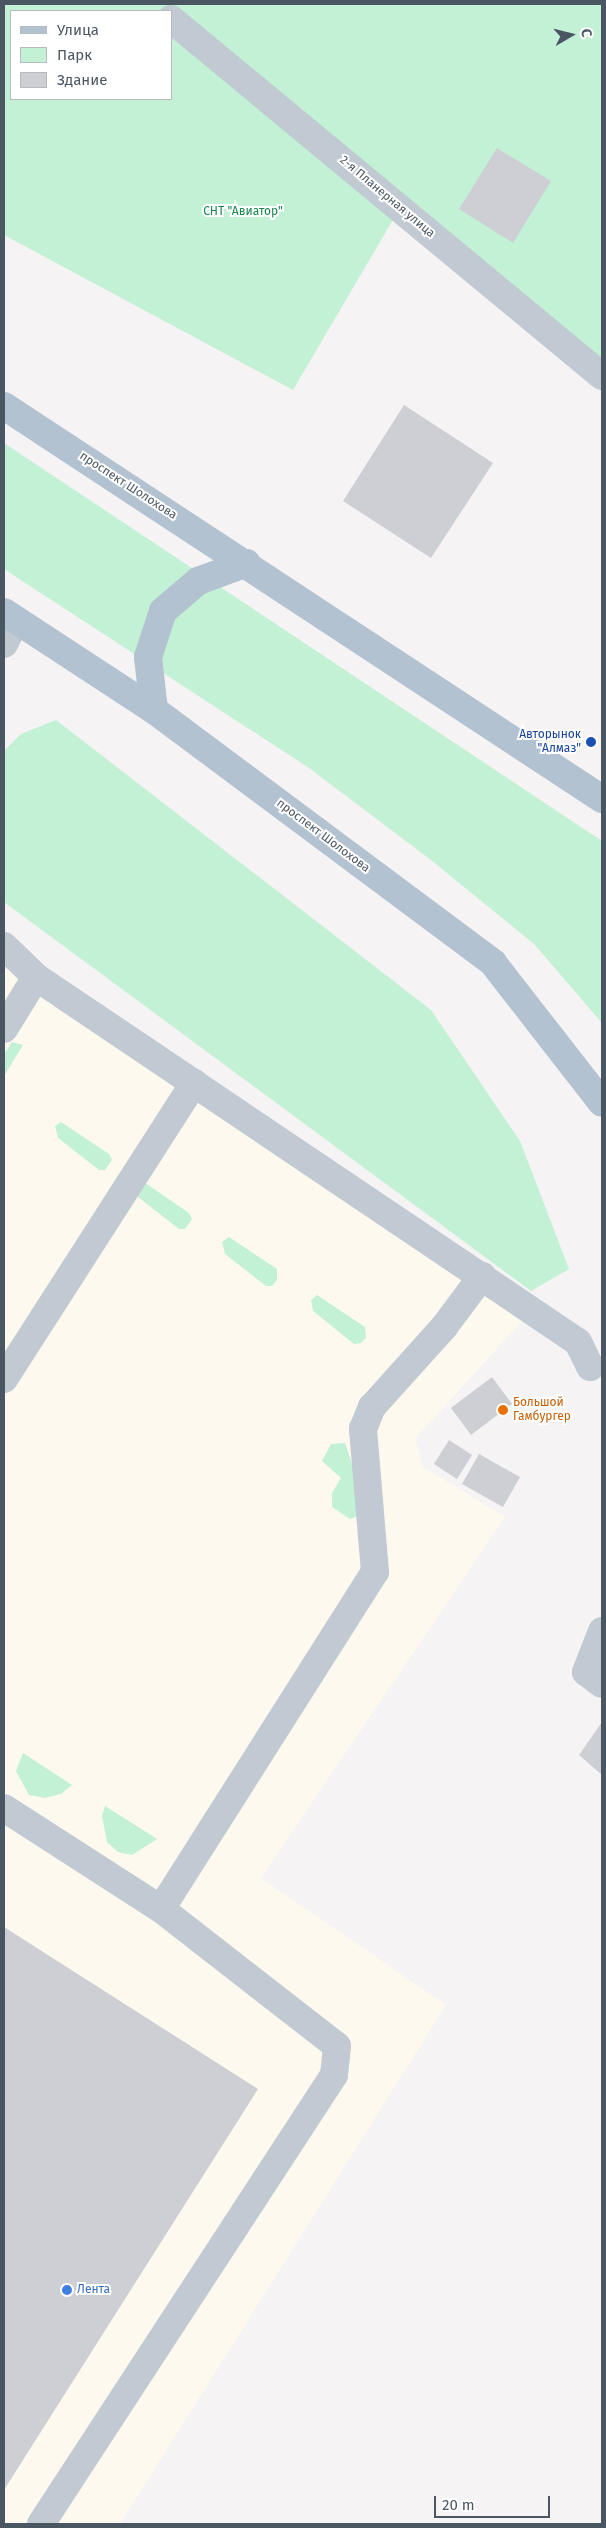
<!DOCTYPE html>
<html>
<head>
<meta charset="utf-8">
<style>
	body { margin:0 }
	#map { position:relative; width:606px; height:2528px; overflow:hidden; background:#f5f3f3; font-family:"Fira Sans",sans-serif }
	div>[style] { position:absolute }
	.commercial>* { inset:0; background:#fdf9ef }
	.green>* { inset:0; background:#c3f1d5 }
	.building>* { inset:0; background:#cdcfd5 }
	.minor>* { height:28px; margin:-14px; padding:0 14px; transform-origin:14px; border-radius:14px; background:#c1cad2 }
	.major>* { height:28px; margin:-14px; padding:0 14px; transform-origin:14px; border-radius:14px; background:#b3c2d1 }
	.dots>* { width:14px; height:14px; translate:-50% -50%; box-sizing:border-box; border:2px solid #fff; border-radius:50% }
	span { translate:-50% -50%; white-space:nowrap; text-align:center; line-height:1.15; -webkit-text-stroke:4px #fff; paint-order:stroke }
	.street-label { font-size:12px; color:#4a5661 }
	.park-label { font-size:12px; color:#17864f }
	.transit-label { font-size:12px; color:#164399 }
	.right { translate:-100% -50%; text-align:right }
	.food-label { font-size:12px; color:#c56008 }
	.left { translate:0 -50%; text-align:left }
	.shop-label { font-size:12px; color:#366cbe }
	.frame { position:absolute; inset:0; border:5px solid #4a5661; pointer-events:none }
	.legend { position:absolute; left:10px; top:10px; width:162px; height:90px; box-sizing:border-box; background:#fff; border:1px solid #b7bbc0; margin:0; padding:6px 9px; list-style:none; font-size:15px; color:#4a5661 }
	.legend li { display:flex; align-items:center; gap:10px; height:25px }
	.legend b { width:25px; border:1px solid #b7bbc0 }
	.north { position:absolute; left:546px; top:10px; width:50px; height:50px; -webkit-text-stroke:4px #fff; paint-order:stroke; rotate:82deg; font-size:14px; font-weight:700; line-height:20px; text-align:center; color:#4a5661 }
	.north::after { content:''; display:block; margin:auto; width:18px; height:22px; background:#4a5661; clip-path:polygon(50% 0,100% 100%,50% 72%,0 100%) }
	.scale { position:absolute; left:434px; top:2496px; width:116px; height:22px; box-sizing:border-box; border:2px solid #4a5661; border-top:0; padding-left:6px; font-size:15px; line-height:18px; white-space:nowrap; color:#4a5661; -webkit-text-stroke:4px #fff; paint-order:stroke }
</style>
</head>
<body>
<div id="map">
	<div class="commercial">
		<div style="clip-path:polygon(4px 968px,523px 1320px,415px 1439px,423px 1467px,505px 1517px,261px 1878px,446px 2005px,120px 2524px,4px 2524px)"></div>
	</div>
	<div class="green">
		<div style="clip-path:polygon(evenodd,4px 4px,602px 4px,602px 392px,394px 218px,293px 390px,4px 235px,4px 4px,11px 11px,171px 11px,171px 99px,11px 99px,11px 11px)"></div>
		<div style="clip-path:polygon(4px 443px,602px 841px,602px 1023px,534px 944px,431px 860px,309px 768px,4px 569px)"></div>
		<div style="clip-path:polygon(56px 720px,431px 1010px,520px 1141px,569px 1269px,531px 1291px,4px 902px,4px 751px,21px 734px)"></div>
		<div style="clip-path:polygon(12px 1042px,23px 1045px,4px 1076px,4px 1054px)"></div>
		<div style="clip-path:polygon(61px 1122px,109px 1154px,112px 1160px,105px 1170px,99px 1170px,58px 1138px,55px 1126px)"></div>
		<div style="clip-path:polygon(141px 1180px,189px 1213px,192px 1219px,185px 1229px,179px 1229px,138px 1197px,135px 1192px)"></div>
		<div style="clip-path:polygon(229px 1237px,277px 1269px,277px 1280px,272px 1286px,266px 1286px,225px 1254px,222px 1242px)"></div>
		<div style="clip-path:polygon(317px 1295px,365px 1327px,366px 1338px,361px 1343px,354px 1344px,313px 1311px,311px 1300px)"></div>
		<div style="clip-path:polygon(345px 1443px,359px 1484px,361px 1515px,350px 1519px,332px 1507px,332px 1493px,341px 1478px,322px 1461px,331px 1444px)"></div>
		<div style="clip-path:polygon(23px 1753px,72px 1785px,61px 1794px,45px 1798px,29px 1795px,16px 1771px)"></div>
		<div style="clip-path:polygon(105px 1806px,157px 1839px,132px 1855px,118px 1852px,107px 1842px,102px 1816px)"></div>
	</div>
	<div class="building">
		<div style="clip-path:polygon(497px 148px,551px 181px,513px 243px,459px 209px)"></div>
		<div style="clip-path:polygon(404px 405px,493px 463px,431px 558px,343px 501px)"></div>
		<div style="clip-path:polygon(492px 1377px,512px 1404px,471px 1435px,451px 1408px)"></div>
		<div style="clip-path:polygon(449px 1440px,472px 1455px,457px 1479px,434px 1464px)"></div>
		<div style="clip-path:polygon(479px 1454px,520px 1477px,503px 1507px,462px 1484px)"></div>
		<div style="clip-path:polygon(602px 1722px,602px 1775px,579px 1755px)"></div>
		<div style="clip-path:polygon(4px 1927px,258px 2089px,4px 2490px)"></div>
	</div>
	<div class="minor">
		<div style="left:171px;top:19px;width:560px;rotate:39.64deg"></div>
		<div style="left:4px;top:644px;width:27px;rotate:-63deg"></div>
		<div style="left:4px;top:946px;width:45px;rotate:44.1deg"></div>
		<div style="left:36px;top:977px;width:653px;rotate:33.96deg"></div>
		<div style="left:578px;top:1342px;width:28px;rotate:64deg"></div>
		<div style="left:4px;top:1029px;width:61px;rotate:-58.4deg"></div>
		<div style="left:4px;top:1379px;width:352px;rotate:-57.3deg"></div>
		<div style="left:602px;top:1631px;width:44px;rotate:111.3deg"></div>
		<div style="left:586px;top:1672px;width:20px;rotate:37deg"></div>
		<div style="left:4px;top:1808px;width:187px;rotate:32.8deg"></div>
		<div style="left:161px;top:1909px;width:399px;rotate:-57.6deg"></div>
		<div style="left:375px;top:1572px;width:144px;rotate:-94.8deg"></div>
		<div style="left:363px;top:1429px;width:24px;rotate:-68deg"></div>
		<div style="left:372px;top:1407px;width:108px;rotate:-48deg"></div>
		<div style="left:444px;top:1327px;width:64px;rotate:-53.3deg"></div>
		<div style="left:41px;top:2524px;width:536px;rotate:-56.87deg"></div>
		<div style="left:334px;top:2075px;width:29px;rotate:-84deg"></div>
		<div style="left:337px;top:2046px;width:223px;rotate:-142.1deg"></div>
	</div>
	<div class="major">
		<div style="left:4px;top:406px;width:716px;rotate:33.31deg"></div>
		<div style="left:4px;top:612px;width:179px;rotate:33.2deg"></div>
		<div style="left:154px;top:710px;width:423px;rotate:36.7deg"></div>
		<div style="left:493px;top:963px;width:177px;rotate:52.1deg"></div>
		<div style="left:154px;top:710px;width:53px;rotate:-96.5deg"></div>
		<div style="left:148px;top:657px;width:48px;rotate:-71.9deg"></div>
		<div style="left:163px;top:611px;width:46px;rotate:-40.6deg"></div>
		<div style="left:198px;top:581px;width:52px;rotate:-20.2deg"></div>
	</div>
	<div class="dots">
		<div style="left:591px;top:742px;background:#1a4fb4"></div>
		<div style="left:503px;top:1410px;background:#e8710a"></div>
		<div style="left:67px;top:2290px;background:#3f7fe0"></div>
	</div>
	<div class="street-label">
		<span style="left:387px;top:197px;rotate:40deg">2-я Планерная улица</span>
		<span style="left:128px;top:486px;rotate:33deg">проспект Шолохова</span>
		<span style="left:323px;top:836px;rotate:37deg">проспект Шолохова</span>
	</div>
	<div class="park-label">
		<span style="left:243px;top:212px">СНТ "Авиатор"</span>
	</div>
	<div class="transit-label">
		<span class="right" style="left:581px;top:742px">Авторынок<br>"Алмаз"</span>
	</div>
	<div class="food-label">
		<span class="left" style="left:513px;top:1410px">Большой<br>Гамбургер</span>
	</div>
	<div class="shop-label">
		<span class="left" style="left:77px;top:2290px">Лента</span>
	</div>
	<div class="frame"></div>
	<ul class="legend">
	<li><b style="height:6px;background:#b3c2d1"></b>Улица</li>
	<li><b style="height:14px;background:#c3f1d5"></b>Парк</li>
	<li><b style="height:14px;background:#cdcfd5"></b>Здание</li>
	</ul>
	<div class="north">С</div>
	<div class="scale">20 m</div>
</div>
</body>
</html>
